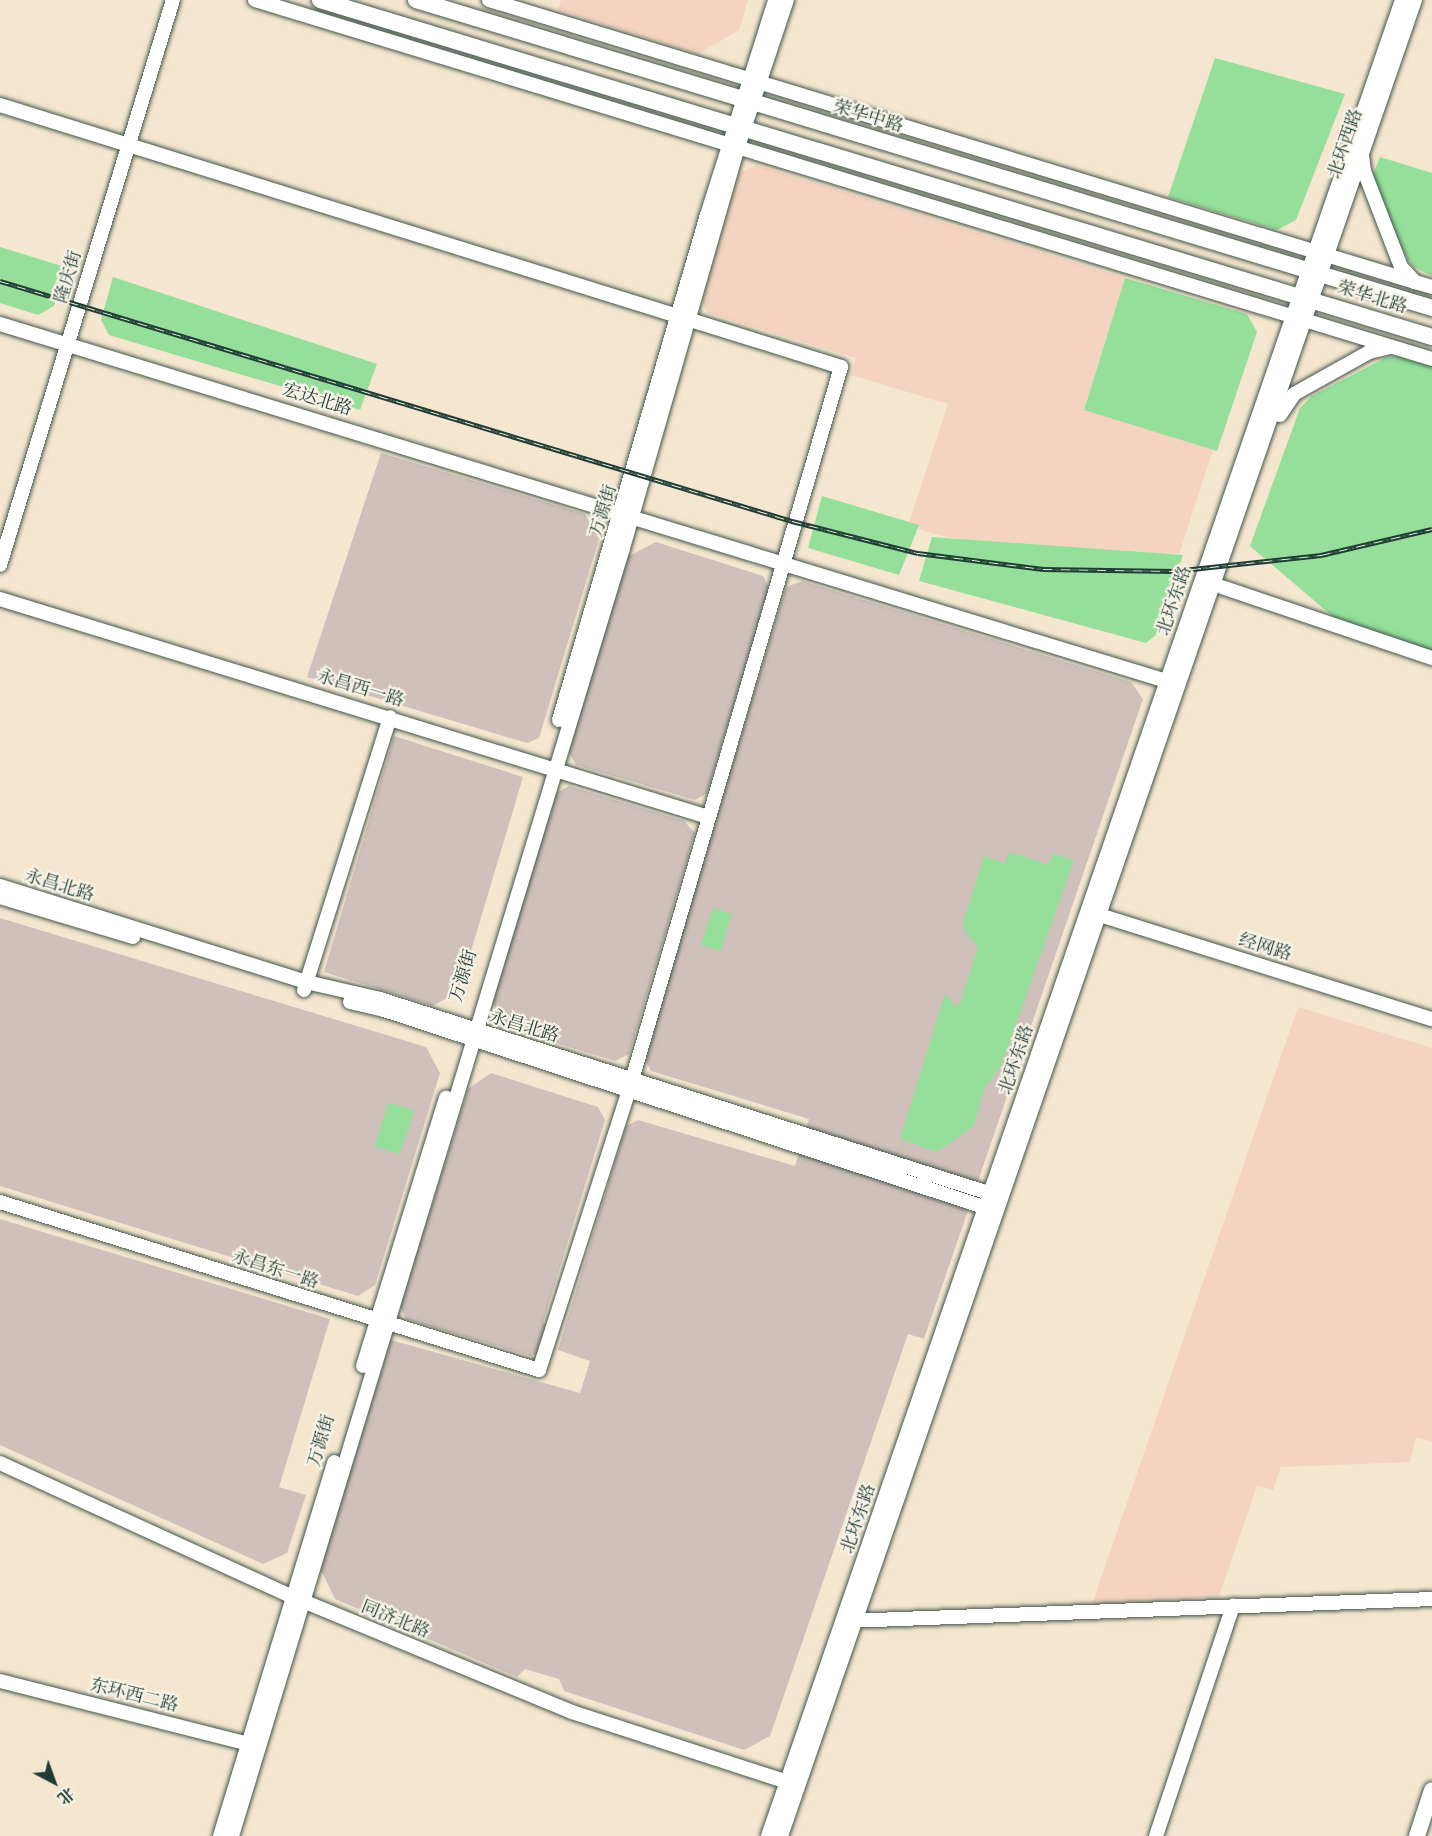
<!DOCTYPE html>
<html>
<head>
<meta charset="utf-8">
<style>
	body { margin:0 }
	#map { position:relative; width:1432px; height:1836px; overflow:hidden; background:#f5e6cf; font-family:"IM FELL French Canon","Noto Serif SC",serif }
	div>[style] { position:absolute }
	.built>* { inset:0; background:#f4d3c0 }
	.industrial>* { inset:0; background:#d0c0bc }
	.green>* { inset:0; background:#95df9a }
	.roads { filter:drop-shadow(0 0 2px #3f564b) drop-shadow(0 0 2px #3f564b) }
	.minor>* { height:14px; margin:-7px; padding:0 7px; transform-origin:7px; border-radius:7px; background:#fff }
	.major>* { height:16px; margin:-8px; padding:0 8px; transform-origin:8px; border-radius:8px; background:#fff }
	.rail>* { height:5px; margin-top:-2.5px; transform-origin:0; background:repeating-linear-gradient(90deg,#f7f3e8 0 9px,#1f3d34 0 18px); box-sizing:border-box; border-block:2px solid #1f3d34 }
	span { translate:-50% -50%; white-space:nowrap; text-align:center; line-height:1.15; -webkit-text-stroke:4.5px #f7f3e8; paint-order:stroke }
	.street-label { font-size:18px; color:#1f3d34 }
	.north { position:absolute; left:24px; top:1752px; width:60px; height:60px; -webkit-text-stroke:4px #f7f3e8; paint-order:stroke; rotate:139deg; font-size:16px; font-weight:700; line-height:24px; text-align:center; color:#1f3d34 }
	.north::after { content:''; display:block; margin:auto; width:21px; height:27px; background:#1f3d34; clip-path:polygon(50% 0,100% 100%,50% 72%,0 100%) }
</style>
</head>
<body>
<div id="map">
	<div class="built">
		<div style="clip-path:polygon(561px 0,748px 0,739px 30px,698px 54px,558px 10px)"></div>
		<div style="clip-path:polygon(756px 165px,1125px 278px,1084px 409px,1213px 450px,1179px 554px,1072px 552px,992px 544px,946px 537px,908px 526px,948px 404px,851px 375px,856px 358px,708px 313px,702px 301px,738px 174px)"></div>
		<div style="clip-path:polygon(1298px 1007px,1432px 1048px,1432px 1442px,1416px 1437px,1410px 1462px,1281px 1467px,1273px 1490px,1257px 1486px,1219px 1596px,1091px 1607px)"></div>
	</div>
	<div class="industrial">
		<div style="clip-path:polygon(381px 453px,585px 514px,599px 539px,539px 738px,527px 743px,307px 677px)"></div>
		<div style="clip-path:polygon(656px 542px,763px 576px,769px 588px,707px 793px,695px 800px,576px 765px,569px 752px,627px 557px)"></div>
		<div style="clip-path:polygon(802px 581px,1131px 682px,1143px 699px,924px 1339px,908px 1334px,770px 1736px,744px 1750px,564px 1691px,559px 1679px,525px 1669px,517px 1677px,335px 1599px,320px 1568px,391px 1340px,580px 1393px,590px 1361px,558px 1350px,626px 1126px,638px 1120px,795px 1166px,809px 1119px,651px 1071px,644px 1057px,786px 587px)"></div>
		<div style="clip-path:polygon(394px 736px,523px 777px,459px 991px,433px 1006px,324px 972px)"></div>
		<div style="clip-path:polygon(569px 786px,684px 821px,695px 833px,629px 1054px,615px 1061px,506px 1028px,492px 1001px,556px 793px)"></div>
		<div style="clip-path:polygon(0 918px,426px 1047px,440px 1073px,375px 1285px,358px 1296px,0 1186px)"></div>
		<div style="clip-path:polygon(491px 1073px,598px 1107px,605px 1120px,543px 1323px,546px 1325px,537px 1353px,531px 1356px,406px 1319px,400px 1307px,468px 1089px)"></div>
		<div style="clip-path:polygon(0 1219px,330px 1319px,279px 1487px,306px 1495px,287px 1553px,263px 1564px,0 1445px)"></div>
	</div>
	<div class="green">
		<div style="clip-path:polygon(1215px 58px,1345px 94px,1296px 220px,1277px 230px,1168px 197px)"></div>
		<div style="clip-path:polygon(1380px 157px,1432px 173px,1432px 276px,1414px 267px,1407px 258px,1373px 185px,1372px 177px)"></div>
		<div style="clip-path:polygon(0 247px,65px 267px,54px 306px,38px 315px,0 303px)"></div>
		<div style="clip-path:polygon(113px 277px,377px 364px,360px 410px,109px 335px,101px 320px)"></div>
		<div style="clip-path:polygon(1125px 278px,1247px 314px,1257px 332px,1217px 451px,1084px 410px)"></div>
		<div style="clip-path:polygon(1399px 356px,1432px 366px,1432px 653px,1344px 626px,1250px 546px,1300px 408px,1312px 396px,1387px 357px)"></div>
		<div style="clip-path:polygon(822px 496px,919px 525px,899px 575px,808px 548px)"></div>
		<div style="clip-path:polygon(932px 537px,1183px 555px,1157px 634px,1146px 643px,919px 581px)"></div>
		<div style="clip-path:polygon(1009px 852px,1049px 865px,1053px 854px,1074px 860px,1002px 1064px,984px 1089px,974px 1126px,937px 1152px,900px 1139px,945px 994px,956px 1006px,960px 1004px,978px 947px,966px 933px,963px 923px,984px 856px,1005px 864px)"></div>
		<div style="clip-path:polygon(713px 908px,732px 914px,721px 951px,701px 945px)"></div>
		<div style="clip-path:polygon(388px 1103px,414px 1110px,400px 1154px,375px 1147px)"></div>
	</div>
	<div class="roads">
		<div class="minor">
			<div style="left:255px;top:0;width:1231px;rotate:16.96deg"></div>
			<div style="left:489px;top:0;width:968px;rotate:16.94deg"></div>
			<div style="left:0;top:105px;width:881px;rotate:17.3deg"></div>
			<div style="left:841px;top:367px;width:753px;rotate:106.34deg"></div>
			<div style="left:629px;top:1090px;width:294px;rotate:107.8deg"></div>
			<div style="left:539px;top:1370px;width:565px;rotate:-162.69deg"></div>
			<div style="left:1362px;top:155px;width:16px;rotate:83deg"></div>
			<div style="left:1364px;top:171px;width:103px;rotate:68.9deg"></div>
			<div style="left:1401px;top:267px;width:21px;rotate:47deg"></div>
			<div style="left:1415px;top:282px;width:18px;rotate:16deg"></div>
			<div style="left:0;top:324px;width:1230px;rotate:17.02deg"></div>
			<div style="left:1280px;top:415px;width:25px;rotate:-56deg"></div>
			<div style="left:1294px;top:394px;width:86px;rotate:-29.2deg"></div>
			<div style="left:1369px;top:352px;width:22px;rotate:-13deg"></div>
			<div style="left:0;top:565px;width:591px;rotate:-72.98deg"></div>
			<div style="left:1222px;top:587px;width:222px;rotate:18.7deg"></div>
			<div style="left:0;top:599px;width:741px;rotate:17.11deg"></div>
			<div style="left:559px;top:720px;width:526px;rotate:-73.67deg"></div>
			<div style="left:707px;top:215px;width:225px;rotate:-72.4deg"></div>
			<div style="left:0;top:886px;width:321px;rotate:17.4deg"></div>
			<div style="left:306px;top:982px;width:76px;rotate:12.9deg"></div>
			<div style="left:380px;top:999px;width:649px;rotate:17.68deg"></div>
			<div style="left:0;top:897px;width:139px;rotate:16.7deg"></div>
			<div style="left:1093px;top:913px;width:355px;rotate:17.4deg"></div>
			<div style="left:304px;top:990px;width:286px;rotate:-72.5deg"></div>
			<div style="left:350px;top:1002px;width:35px;rotate:13deg"></div>
			<div style="left:384px;top:1010px;width:641px;rotate:18.18deg"></div>
			<div style="left:363px;top:1366px;width:281px;rotate:-72.8deg"></div>
			<div style="left:0;top:1463px;width:322px;rotate:24.6deg"></div>
			<div style="left:293px;top:1597px;width:302px;rotate:22.4deg"></div>
			<div style="left:572px;top:1712px;width:226px;rotate:18deg"></div>
			<div style="left:847px;top:1621px;width:585px;rotate:-2.15deg"></div>
			<div style="left:0;top:1681px;width:265px;rotate:14.2deg"></div>
			<div style="left:220px;top:1836px;width:391px;rotate:-73deg"></div>
			<div style="left:232px;top:1836px;width:1346px;rotate:-73.11deg"></div>
			<div style="left:623px;top:548px;width:417px;rotate:-74deg"></div>
			<div style="left:738px;top:147px;width:155px;rotate:-71.6deg"></div>
			<div style="left:768px;top:1836px;width:1942px;rotate:-70.95deg"></div>
			<div style="left:781px;top:1836px;width:1942px;rotate:-70.95deg"></div>
			<div style="left:1156px;top:1836px;width:243px;rotate:-71.5deg"></div>
		</div>
		<div class="major">
			<div style="left:320px;top:0;width:1162px;rotate:16.86deg"></div>
			<div style="left:416px;top:0;width:1062px;rotate:16.86deg"></div>
			<div style="left:1417px;top:1836px;width:48px;rotate:-71.9deg"></div>
		</div>
	</div>
	<div class="rail">
		<div style="left:0;top:281px;width:828px;rotate:16.86deg"></div>
		<div style="left:792px;top:521px;width:130px;rotate:14.3deg"></div>
		<div style="left:918px;top:553px;width:126px;rotate:7.3deg"></div>
		<div style="left:1043px;top:569px;width:131px;rotate:0.9deg"></div>
		<div style="left:1174px;top:571px;width:148px;rotate:-6.2deg"></div>
		<div style="left:1321px;top:555px;width:114px;rotate:-13.2deg"></div>
	</div>
	<div class="street-label">
		<span style="left:868px;top:117px;rotate:17deg">荣华中路</span>
		<span style="left:1346px;top:144px;rotate:-71deg">北环西路</span>
		<span style="left:69px;top:277px;rotate:-73deg">隆庆街</span>
		<span style="left:1372px;top:298px;rotate:17deg">荣华北路</span>
		<span style="left:317px;top:400px;rotate:17deg">宏达北路</span>
		<span style="left:604px;top:511px;rotate:-73deg">万源街</span>
		<span style="left:1175px;top:601px;rotate:-71deg">北环东路</span>
		<span style="left:360px;top:689px;rotate:17deg">永昌西一路</span>
		<span style="left:59px;top:886px;rotate:17deg">永昌北路</span>
		<span style="left:1265px;top:948px;rotate:17deg">经网路</span>
		<span style="left:464px;top:976px;rotate:-73deg">万源街</span>
		<span style="left:524px;top:1027px;rotate:17deg">永昌北路</span>
		<span style="left:1017px;top:1060px;rotate:-71deg">北环东路</span>
		<span style="left:275px;top:1270px;rotate:18deg">永昌东一路</span>
		<span style="left:322px;top:1441px;rotate:-73deg">万源街</span>
		<span style="left:859px;top:1519px;rotate:-71deg">北环东路</span>
		<span style="left:395px;top:1620px;rotate:22deg">同济北路</span>
		<span style="left:134px;top:1696px;rotate:14deg">东环西二路</span>
	</div>
	<div class="north">北</div>
</div>
</body>
</html>
